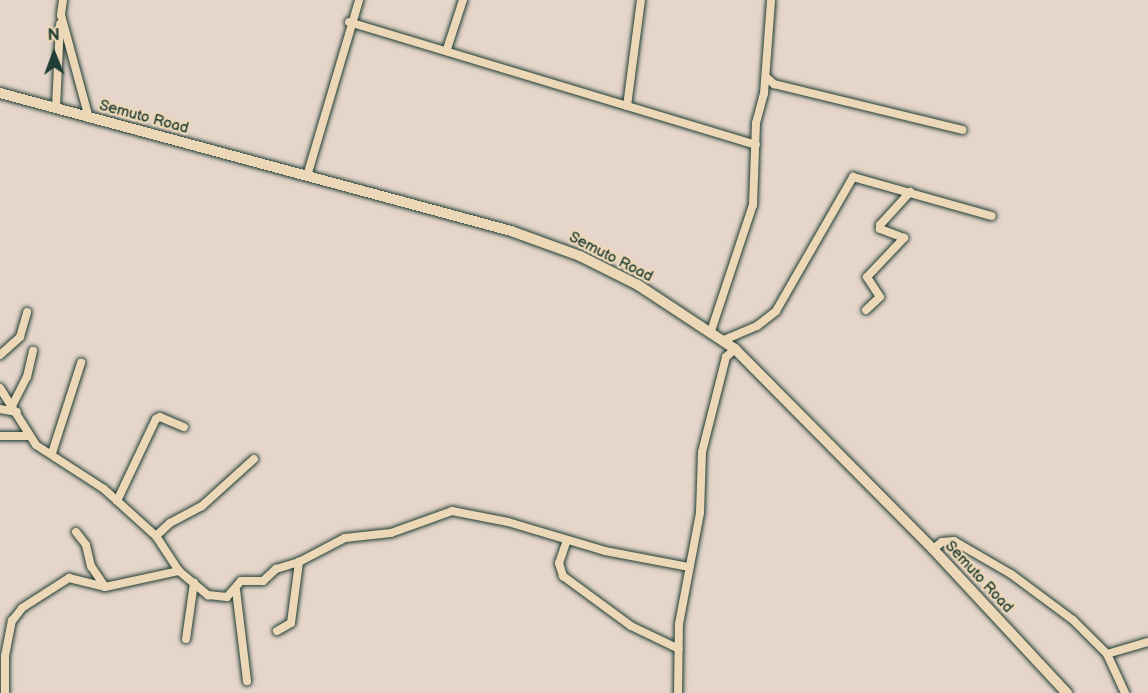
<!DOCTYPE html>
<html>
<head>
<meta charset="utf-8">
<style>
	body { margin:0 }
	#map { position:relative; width:1148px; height:693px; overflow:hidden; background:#e5d5ca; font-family:"Balsamiq Sans",sans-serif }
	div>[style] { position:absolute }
	.roads { filter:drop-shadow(0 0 2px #1f3d34) drop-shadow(0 0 2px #1f3d34) }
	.minor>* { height:8px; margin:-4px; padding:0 4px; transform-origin:4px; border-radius:4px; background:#ecd7b6 }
	.secondary>* { height:10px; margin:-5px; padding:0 5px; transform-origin:5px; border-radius:5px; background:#ecd7b6 }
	span { translate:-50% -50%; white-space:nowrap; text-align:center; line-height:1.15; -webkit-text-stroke:4.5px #ecd7b6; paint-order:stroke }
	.street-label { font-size:15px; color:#1f3d34 }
	.north { position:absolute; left:24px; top:24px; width:60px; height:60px; -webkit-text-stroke:4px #ecd7b6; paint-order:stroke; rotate:359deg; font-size:16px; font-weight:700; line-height:24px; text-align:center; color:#1f3d34 }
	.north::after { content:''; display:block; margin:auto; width:21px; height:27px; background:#1f3d34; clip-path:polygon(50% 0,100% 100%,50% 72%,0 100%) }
</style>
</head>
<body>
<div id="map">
	<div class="roads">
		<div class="minor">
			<div style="left:63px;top:0;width:15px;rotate:98deg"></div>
			<div style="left:61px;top:15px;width:107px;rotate:74.8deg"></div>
			<div style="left:349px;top:22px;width:425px;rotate:16.8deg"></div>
			<div style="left:447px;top:49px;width:52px;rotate:-71.9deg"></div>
			<div style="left:766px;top:77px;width:11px;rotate:41deg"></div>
			<div style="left:774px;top:84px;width:194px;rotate:13.7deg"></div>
			<div style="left:627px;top:106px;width:107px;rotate:-82.5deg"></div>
			<div style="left:56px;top:107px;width:83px;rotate:-87.2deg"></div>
			<div style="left:307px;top:176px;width:184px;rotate:-73.5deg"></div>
			<div style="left:866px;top:310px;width:19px;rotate:-43deg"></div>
			<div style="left:880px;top:297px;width:24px;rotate:-123deg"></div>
			<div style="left:867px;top:277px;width:54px;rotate:-46.5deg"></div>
			<div style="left:904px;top:238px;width:26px;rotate:-159deg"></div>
			<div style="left:880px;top:229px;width:4px;rotate:-90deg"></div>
			<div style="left:880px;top:225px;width:45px;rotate:-47.7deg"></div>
			<div style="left:711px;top:331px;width:133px;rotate:-71.6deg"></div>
			<div style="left:753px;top:205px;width:82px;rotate:-87.9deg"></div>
			<div style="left:756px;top:123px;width:30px;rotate:-75deg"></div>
			<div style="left:764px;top:94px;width:94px;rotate:-85.7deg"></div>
			<div style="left:724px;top:340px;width:36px;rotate:-23deg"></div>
			<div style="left:757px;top:326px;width:24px;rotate:-38deg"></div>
			<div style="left:776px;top:311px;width:155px;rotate:-60.1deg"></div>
			<div style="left:853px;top:177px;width:144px;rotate:15.7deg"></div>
			<div style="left:0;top:355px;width:27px;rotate:-42deg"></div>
			<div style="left:20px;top:337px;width:26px;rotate:-74deg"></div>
			<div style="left:0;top:388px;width:67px;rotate:57.7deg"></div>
			<div style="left:36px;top:445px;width:81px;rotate:32.9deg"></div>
			<div style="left:104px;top:489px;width:70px;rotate:42.1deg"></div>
			<div style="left:156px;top:536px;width:42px;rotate:56.7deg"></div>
			<div style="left:13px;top:404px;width:30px;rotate:-63deg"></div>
			<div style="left:27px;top:377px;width:27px;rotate:-77deg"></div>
			<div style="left:0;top:409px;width:17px;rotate:10deg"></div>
			<div style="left:0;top:436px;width:28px"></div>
			<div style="left:52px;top:453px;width:95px;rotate:-72.1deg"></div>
			<div style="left:117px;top:501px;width:91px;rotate:-64.6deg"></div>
			<div style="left:156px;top:419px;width:4px;rotate:-27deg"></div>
			<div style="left:160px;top:417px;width:26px;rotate:23deg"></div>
			<div style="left:76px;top:532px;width:16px;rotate:52deg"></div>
			<div style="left:86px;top:545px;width:22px;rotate:77deg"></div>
			<div style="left:91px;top:566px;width:25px;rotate:56deg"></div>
			<div style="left:156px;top:536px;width:19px;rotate:-43deg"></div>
			<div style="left:170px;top:523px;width:36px;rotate:-28deg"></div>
			<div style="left:202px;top:506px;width:70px;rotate:-42.1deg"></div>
			<div style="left:567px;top:540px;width:24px;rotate:109deg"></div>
			<div style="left:559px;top:563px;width:14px;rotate:73deg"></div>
			<div style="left:563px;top:576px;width:84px;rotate:36.3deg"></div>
			<div style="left:631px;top:626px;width:53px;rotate:25.6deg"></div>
			<div style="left:933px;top:549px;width:11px;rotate:-38deg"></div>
			<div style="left:942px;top:542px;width:12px;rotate:-5deg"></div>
			<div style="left:954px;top:541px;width:66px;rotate:30.1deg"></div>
			<div style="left:1011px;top:574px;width:77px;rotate:36.6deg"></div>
			<div style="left:1073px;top:620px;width:48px;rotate:45deg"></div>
			<div style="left:1107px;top:654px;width:43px;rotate:65.2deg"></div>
			<div style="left:236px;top:590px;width:92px;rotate:83.1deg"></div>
			<div style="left:277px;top:631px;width:16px;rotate:-30deg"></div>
			<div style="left:291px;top:623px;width:62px;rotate:-82.5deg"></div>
			<div style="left:186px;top:639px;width:57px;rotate:-81.9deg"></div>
			<div style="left:1107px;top:654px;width:43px;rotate:-16.3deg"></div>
			<div style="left:5px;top:693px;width:37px;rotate:-90deg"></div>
			<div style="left:5px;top:656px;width:36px;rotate:-79deg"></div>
			<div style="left:12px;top:621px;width:16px;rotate:-52deg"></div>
			<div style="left:22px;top:608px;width:56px;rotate:-32.6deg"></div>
			<div style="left:69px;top:578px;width:37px;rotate:14deg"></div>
			<div style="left:105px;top:587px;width:76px;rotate:-12.2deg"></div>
			<div style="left:179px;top:571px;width:38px;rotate:40deg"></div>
			<div style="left:208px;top:595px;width:19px;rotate:6deg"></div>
			<div style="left:227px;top:597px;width:21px;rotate:-49deg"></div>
			<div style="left:241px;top:581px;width:22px"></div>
			<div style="left:263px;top:581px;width:18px;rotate:-43deg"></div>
			<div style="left:276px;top:569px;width:24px;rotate:-17deg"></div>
			<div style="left:299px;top:562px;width:52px;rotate:-27.6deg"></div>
			<div style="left:345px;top:538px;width:46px;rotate:-6.2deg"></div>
			<div style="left:391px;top:533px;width:65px;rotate:-19.8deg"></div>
			<div style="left:452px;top:511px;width:57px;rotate:11.1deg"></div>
			<div style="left:508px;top:522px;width:101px;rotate:16.6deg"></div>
			<div style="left:605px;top:551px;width:86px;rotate:10.8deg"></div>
			<div style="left:678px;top:693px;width:69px;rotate:-89.2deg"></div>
			<div style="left:679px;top:624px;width:113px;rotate:-79.3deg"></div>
			<div style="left:700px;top:513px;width:61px;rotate:-88.1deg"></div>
			<div style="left:702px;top:452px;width:98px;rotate:-75.8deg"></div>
			<div style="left:726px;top:357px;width:12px;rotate:-42deg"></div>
		</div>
		<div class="secondary">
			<div style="left:0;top:93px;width:529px;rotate:15.11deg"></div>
			<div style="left:511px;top:231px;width:73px;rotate:19.9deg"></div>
			<div style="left:580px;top:256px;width:65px;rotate:26.6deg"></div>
			<div style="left:638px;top:285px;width:116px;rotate:33.4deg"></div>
			<div style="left:735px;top:349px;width:281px;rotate:45.3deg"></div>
			<div style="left:933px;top:549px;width:197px;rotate:47.1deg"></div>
		</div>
	</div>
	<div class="street-label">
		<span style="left:144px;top:117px;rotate:15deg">Semuto Road</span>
		<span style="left:611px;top:257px;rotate:27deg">Semuto Road</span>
		<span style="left:979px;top:577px;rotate:47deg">Semuto Road</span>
	</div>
	<div class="north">N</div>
</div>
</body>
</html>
